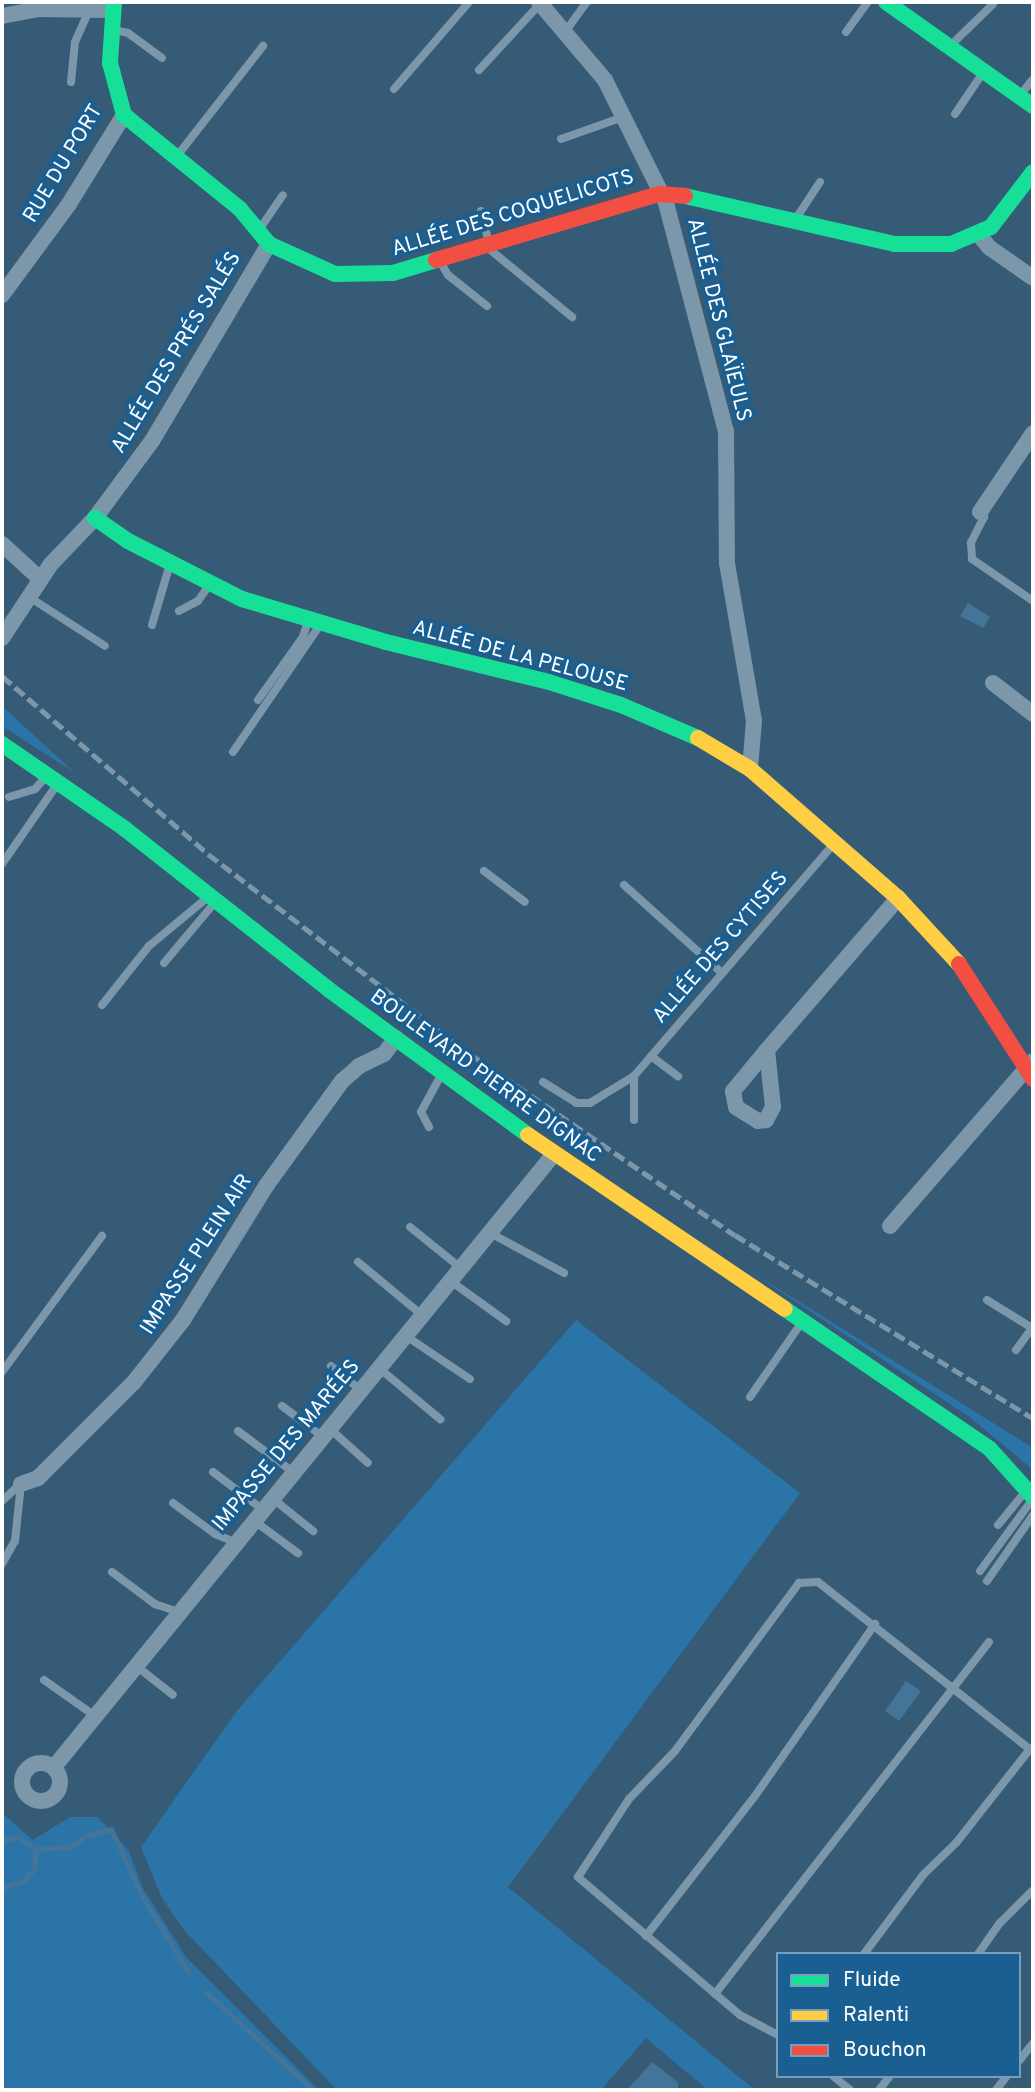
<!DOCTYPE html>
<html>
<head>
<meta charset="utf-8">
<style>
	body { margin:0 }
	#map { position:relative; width:1035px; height:2092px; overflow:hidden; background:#355b77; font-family:Overpass,sans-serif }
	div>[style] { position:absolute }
	.green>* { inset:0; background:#2b74a7 }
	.water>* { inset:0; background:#447497 }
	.stream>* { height:5px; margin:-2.5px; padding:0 2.5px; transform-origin:2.5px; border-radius:2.5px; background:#447497 }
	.lane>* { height:8px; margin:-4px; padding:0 4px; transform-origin:4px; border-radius:4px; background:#7d97aa }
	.street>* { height:16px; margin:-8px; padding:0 8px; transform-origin:8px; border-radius:8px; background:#7d97aa }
	.street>.ring { margin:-8px; padding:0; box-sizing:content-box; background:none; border:16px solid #7d97aa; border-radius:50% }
	.fast>* { height:16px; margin:-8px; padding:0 8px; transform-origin:8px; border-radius:8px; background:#16e098 }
	.slow>* { height:16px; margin:-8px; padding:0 8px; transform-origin:8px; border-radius:8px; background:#ffcf43 }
	.jam>* { height:16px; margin:-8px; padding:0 8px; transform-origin:8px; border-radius:8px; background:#f24e42 }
	.rail>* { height:5px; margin-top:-2.5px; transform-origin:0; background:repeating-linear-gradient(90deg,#7d97a9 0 12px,transparent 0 17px) }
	span { translate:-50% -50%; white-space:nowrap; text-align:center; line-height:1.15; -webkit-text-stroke:7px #1a5f92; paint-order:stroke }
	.street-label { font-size:21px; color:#fff }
	.frame { position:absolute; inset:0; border:4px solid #fff; pointer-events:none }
	.legend { position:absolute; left:776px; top:1952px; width:245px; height:126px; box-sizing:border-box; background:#1a5f92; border:2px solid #769fbe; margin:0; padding:9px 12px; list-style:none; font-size:21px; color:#fff }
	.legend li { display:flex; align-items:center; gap:14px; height:35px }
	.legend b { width:35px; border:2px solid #769fbe }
</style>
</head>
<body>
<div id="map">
	<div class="green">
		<div style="clip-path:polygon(2px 706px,75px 773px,2px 726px)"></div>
		<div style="clip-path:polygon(739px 1264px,1033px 1448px,1033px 1464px,1030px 1467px,968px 1416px)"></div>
		<div style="clip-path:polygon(576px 1320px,800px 1493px,508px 1887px,755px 2090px,708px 2090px,646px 2038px,601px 2090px,337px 2090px,184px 1930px,162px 1898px,141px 1847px,236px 1712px)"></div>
		<div style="clip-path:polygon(2px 1813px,33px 1840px,70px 1817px,98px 1817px,129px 1851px,142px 1887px,186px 1957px,319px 2090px,2px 2090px)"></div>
	</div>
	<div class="water">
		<div style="clip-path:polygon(968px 603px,990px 617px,983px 628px,960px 616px)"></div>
		<div style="clip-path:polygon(906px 1681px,921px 1691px,899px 1721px,885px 1711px)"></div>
		<div style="clip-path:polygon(652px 2062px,678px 2082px,678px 2090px,627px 2090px)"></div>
	</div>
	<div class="stream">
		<div style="left:2px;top:1840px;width:16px;rotate:-11deg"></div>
		<div style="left:18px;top:1837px;width:22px;rotate:34deg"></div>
		<div style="left:36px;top:1849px;width:34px;rotate:-3deg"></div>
		<div style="left:70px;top:1847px;width:19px;rotate:-36deg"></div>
		<div style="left:85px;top:1836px;width:27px;rotate:-15deg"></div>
		<div style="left:111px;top:1829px;width:74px;rotate:65.2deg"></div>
		<div style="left:142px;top:1896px;width:89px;rotate:58.8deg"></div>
		<div style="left:2px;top:1888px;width:22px;rotate:-18deg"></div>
		<div style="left:23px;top:1881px;width:16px;rotate:-47deg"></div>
		<div style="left:34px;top:1869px;width:20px;rotate:-84deg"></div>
		<div style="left:206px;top:1992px;width:145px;rotate:42.5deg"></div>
	</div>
	<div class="lane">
		<div style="left:114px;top:30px;width:14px;rotate:12deg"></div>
		<div style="left:128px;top:33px;width:42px;rotate:36.3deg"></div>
		<div style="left:565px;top:32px;width:37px;rotate:-54deg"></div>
		<div style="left:846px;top:32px;width:37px;rotate:-54deg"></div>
		<div style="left:950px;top:46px;width:60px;rotate:-44.3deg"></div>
		<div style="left:479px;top:70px;width:90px;rotate:-47.3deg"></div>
		<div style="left:71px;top:82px;width:40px;rotate:-84.3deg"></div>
		<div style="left:75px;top:42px;width:35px;rotate:-66deg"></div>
		<div style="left:394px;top:89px;width:115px;rotate:-49.2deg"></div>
		<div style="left:1021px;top:94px;width:19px;rotate:-51deg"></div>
		<div style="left:955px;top:114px;width:48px;rotate:-56deg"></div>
		<div style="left:561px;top:139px;width:66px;rotate:-19.5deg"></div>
		<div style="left:177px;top:156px;width:140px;rotate:-52deg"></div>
		<div style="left:481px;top:211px;width:32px;rotate:76deg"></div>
		<div style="left:797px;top:217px;width:42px;rotate:-56.7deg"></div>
		<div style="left:259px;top:230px;width:42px;rotate:-55.6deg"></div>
		<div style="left:488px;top:248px;width:109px;rotate:39.4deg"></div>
		<div style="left:441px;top:263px;width:14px;rotate:60deg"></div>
		<div style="left:448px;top:275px;width:50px;rotate:38.5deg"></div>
		<div style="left:980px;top:513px;width:6px;rotate:45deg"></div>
		<div style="left:984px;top:517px;width:29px;rotate:117deg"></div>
		<div style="left:971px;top:543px;width:16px;rotate:86deg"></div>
		<div style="left:972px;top:559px;width:74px;rotate:34.5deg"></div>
		<div style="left:29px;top:597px;width:90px;rotate:32.8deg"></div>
		<div style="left:179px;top:611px;width:21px;rotate:-28deg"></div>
		<div style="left:198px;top:601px;width:21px;rotate:-55deg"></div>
		<div style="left:152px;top:625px;width:64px;rotate:-73.6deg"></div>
		<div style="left:258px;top:700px;width:77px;rotate:-54.5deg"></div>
		<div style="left:303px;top:637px;width:17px;rotate:-73deg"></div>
		<div style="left:233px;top:752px;width:154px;rotate:-55.6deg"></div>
		<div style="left:9px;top:797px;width:27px;rotate:-17deg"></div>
		<div style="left:35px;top:789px;width:15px;rotate:-48deg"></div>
		<div style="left:2px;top:864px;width:95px;rotate:-55.3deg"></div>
		<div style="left:484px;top:871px;width:51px;rotate:37.1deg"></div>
		<div style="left:624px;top:885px;width:132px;rotate:41.9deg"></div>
		<div style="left:164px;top:963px;width:81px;rotate:-50deg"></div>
		<div style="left:102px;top:1005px;width:75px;rotate:-51.5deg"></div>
		<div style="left:149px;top:946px;width:75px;rotate:-39.6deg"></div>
		<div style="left:651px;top:1056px;width:34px;rotate:37deg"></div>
		<div style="left:543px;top:1082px;width:39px;rotate:32deg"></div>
		<div style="left:576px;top:1103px;width:14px"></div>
		<div style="left:590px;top:1103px;width:52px;rotate:-31.5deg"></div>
		<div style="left:634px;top:1076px;width:305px;rotate:-49.3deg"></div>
		<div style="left:634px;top:1120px;width:44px;rotate:-90deg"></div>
		<div style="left:429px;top:1127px;width:17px;rotate:-118deg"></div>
		<div style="left:421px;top:1112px;width:42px;rotate:-61.6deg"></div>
		<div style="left:410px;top:1227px;width:67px;rotate:38.9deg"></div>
		<div style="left:492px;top:1234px;width:82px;rotate:28.4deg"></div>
		<div style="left:358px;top:1262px;width:85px;rotate:39.7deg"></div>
		<div style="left:452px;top:1282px;width:67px;rotate:35.8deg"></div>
		<div style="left:987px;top:1300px;width:53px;rotate:31.9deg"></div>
		<div style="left:406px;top:1336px;width:77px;rotate:33.9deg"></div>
		<div style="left:1016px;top:1350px;width:29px;rotate:-54deg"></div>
		<div style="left:331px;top:1366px;width:38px;rotate:39deg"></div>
		<div style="left:379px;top:1368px;width:80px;rotate:39.9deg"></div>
		<div style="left:2px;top:1372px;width:169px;rotate:-53.7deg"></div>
		<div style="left:750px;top:1397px;width:91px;rotate:-55.3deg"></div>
		<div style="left:282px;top:1406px;width:50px;rotate:36.9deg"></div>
		<div style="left:329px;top:1428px;width:52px;rotate:41.9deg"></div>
		<div style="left:238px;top:1431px;width:69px;rotate:36.7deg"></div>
		<div style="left:213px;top:1472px;width:61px;rotate:37.1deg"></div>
		<div style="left:272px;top:1498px;width:53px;rotate:38.8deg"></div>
		<div style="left:2px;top:1501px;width:25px;rotate:-43deg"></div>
		<div style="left:173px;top:1503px;width:52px;rotate:36.4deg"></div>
		<div style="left:215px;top:1534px;width:22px;rotate:22deg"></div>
		<div style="left:253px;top:1520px;width:56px;rotate:36.3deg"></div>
		<div style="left:998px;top:1525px;width:43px;rotate:-50.7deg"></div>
		<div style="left:2px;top:1564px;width:26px;rotate:-61deg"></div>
		<div style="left:15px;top:1541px;width:57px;rotate:-84deg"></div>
		<div style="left:980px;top:1571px;width:88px;rotate:-53.8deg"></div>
		<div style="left:112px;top:1572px;width:54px;rotate:36.7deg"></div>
		<div style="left:155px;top:1604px;width:24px;rotate:19deg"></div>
		<div style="left:987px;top:1581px;width:80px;rotate:-55.1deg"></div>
		<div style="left:135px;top:1665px;width:48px;rotate:38.3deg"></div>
		<div style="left:44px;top:1680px;width:62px;rotate:35.2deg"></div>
		<div style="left:646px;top:1936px;width:177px;rotate:-52.1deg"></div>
		<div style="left:755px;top:1796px;width:210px;rotate:-55.1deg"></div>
		<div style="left:864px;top:1954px;width:99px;rotate:-53.2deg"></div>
		<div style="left:923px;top:1875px;width:46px;rotate:-44.1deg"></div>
		<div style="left:956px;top:1843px;width:120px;rotate:-51.8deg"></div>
		<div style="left:978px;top:1954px;width:38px;rotate:-55deg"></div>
		<div style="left:1000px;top:1923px;width:47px;rotate:-45deg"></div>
		<div style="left:715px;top:1994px;width:446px;rotate:-52.1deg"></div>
		<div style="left:778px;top:2035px;width:43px;rotate:-152.2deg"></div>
		<div style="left:740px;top:2015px;width:213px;rotate:-139.6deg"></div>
		<div style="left:578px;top:1877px;width:93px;rotate:-56.8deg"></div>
		<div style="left:629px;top:1799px;width:66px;rotate:-46.2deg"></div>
		<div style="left:675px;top:1751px;width:209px;rotate:-53.6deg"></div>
		<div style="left:799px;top:1583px;width:19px;rotate:-3deg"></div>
		<div style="left:818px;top:1582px;width:274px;rotate:38.3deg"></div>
		<div style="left:1019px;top:2061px;width:23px;rotate:-52deg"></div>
		<div style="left:833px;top:2076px;width:22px;rotate:39deg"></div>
		<div style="left:879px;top:2090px;width:18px;rotate:-52deg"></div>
		<div style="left:996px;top:2090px;width:18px;rotate:-52deg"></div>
	</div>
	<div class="street">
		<div style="left:539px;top:2px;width:102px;rotate:49.8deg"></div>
		<div style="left:605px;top:80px;width:137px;rotate:63.6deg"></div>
		<div style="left:666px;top:203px;width:236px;rotate:75.3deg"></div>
		<div style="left:726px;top:431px;width:132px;rotate:89.6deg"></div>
		<div style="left:727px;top:563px;width:160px;rotate:80.3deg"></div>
		<div style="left:754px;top:721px;width:48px;rotate:94.8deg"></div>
		<div style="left:2px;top:16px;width:36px;rotate:-11deg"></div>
		<div style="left:37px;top:9px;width:73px;rotate:0.8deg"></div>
		<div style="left:979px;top:235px;width:17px;rotate:50deg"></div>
		<div style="left:990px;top:248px;width:52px;rotate:34.9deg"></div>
		<div style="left:2px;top:295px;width:113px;rotate:-53.6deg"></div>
		<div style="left:69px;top:204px;width:105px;rotate:-58.3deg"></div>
		<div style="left:980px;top:512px;width:95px;rotate:-56.1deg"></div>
		<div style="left:2px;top:544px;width:52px;rotate:42.6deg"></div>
		<div style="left:2px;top:638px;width:89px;rotate:-56.5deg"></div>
		<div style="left:51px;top:564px;width:64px;rotate:-46.3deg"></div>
		<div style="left:95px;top:518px;width:96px;rotate:-53.5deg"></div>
		<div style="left:152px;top:441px;width:229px;rotate:-59.3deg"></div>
		<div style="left:993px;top:683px;width:51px;rotate:37.8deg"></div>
		<div style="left:767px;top:1050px;width:57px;rotate:84deg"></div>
		<div style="left:773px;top:1107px;width:15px;rotate:118deg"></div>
		<div style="left:766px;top:1120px;width:8px;rotate:173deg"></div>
		<div style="left:758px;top:1121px;width:26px;rotate:-148deg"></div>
		<div style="left:736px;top:1107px;width:16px;rotate:-101deg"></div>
		<div style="left:733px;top:1091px;width:53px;rotate:-50.3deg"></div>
		<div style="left:767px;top:1050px;width:201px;rotate:-49.2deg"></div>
		<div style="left:890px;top:1226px;width:218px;rotate:-49.1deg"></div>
		<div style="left:21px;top:1484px;width:18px;rotate:-19deg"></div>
		<div style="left:38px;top:1478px;width:136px;rotate:-45deg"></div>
		<div style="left:134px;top:1382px;width:79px;rotate:-51.7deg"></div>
		<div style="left:183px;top:1320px;width:158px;rotate:-58.2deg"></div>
		<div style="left:266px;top:1186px;width:130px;rotate:-54.1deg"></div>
		<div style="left:342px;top:1081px;width:23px;rotate:-41deg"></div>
		<div style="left:359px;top:1066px;width:28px;rotate:-26deg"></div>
		<div style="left:384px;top:1054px;width:20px;rotate:-53deg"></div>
		<div class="ring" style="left:22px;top:1763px;width:22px;height:22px"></div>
		<div style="left:54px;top:1767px;width:791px;rotate:-50.8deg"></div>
	</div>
	<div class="fast">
		<div style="left:114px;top:2px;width:61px;rotate:93.8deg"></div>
		<div style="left:110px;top:63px;width:54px;rotate:74.9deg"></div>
		<div style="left:124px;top:115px;width:149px;rotate:39deg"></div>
		<div style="left:240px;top:209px;width:45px;rotate:50.4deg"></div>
		<div style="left:269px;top:244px;width:72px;rotate:24.4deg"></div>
		<div style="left:335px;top:274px;width:58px;rotate:-1deg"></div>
		<div style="left:393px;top:273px;width:45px;rotate:-16.8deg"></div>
		<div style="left:886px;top:2px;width:180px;rotate:35.3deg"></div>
		<div style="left:685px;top:196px;width:215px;rotate:12.9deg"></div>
		<div style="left:895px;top:244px;width:56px"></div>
		<div style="left:951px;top:244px;width:43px;rotate:-23deg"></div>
		<div style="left:991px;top:227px;width:69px;rotate:-52.6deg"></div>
		<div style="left:95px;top:518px;width:40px;rotate:34.9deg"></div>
		<div style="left:128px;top:541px;width:128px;rotate:27deg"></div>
		<div style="left:242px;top:599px;width:150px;rotate:16.6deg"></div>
		<div style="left:386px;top:642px;width:168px;rotate:13.8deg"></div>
		<div style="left:549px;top:682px;width:76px;rotate:17.7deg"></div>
		<div style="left:621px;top:705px;width:84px;rotate:23.2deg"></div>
		<div style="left:2px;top:744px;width:150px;rotate:34.6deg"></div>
		<div style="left:125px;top:829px;width:258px;rotate:38.2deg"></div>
		<div style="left:328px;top:989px;width:248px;rotate:36.1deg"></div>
		<div style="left:785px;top:1309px;width:248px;rotate:34.3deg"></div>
		<div style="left:990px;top:1449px;width:64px;rotate:48.1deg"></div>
	</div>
	<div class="slow">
		<div style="left:698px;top:738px;width:61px;rotate:30.8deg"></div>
		<div style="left:750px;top:769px;width:196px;rotate:41.1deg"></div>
		<div style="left:898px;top:898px;width:90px;rotate:47.3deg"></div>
		<div style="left:528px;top:1135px;width:310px;rotate:34.1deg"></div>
	</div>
	<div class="jam">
		<div style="left:436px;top:260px;width:233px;rotate:-16.5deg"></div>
		<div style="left:659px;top:194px;width:26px;rotate:4deg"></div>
		<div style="left:959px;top:964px;width:137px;rotate:57.2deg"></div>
	</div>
	<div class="rail">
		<div style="left:2px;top:676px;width:272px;rotate:40.8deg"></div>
		<div style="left:208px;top:854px;width:317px;rotate:37.4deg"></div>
		<div style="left:460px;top:1047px;width:333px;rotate:34.4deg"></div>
		<div style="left:735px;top:1235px;width:350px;rotate:31.6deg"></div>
	</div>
	<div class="street-label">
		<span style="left:64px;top:164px;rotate:-59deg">RUE DU PORT</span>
		<span style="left:513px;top:214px;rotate:-17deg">ALLÉE DES COQUELICOTS</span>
		<span style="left:718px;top:320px;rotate:76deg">ALLÉE DES GLAÏEULS</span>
		<span style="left:177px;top:353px;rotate:-59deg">ALLÉE DES PRÉS SALÉS</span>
		<span style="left:520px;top:657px;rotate:15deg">ALLÉE DE LA PELOUSE</span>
		<span style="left:721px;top:948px;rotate:-49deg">ALLÉE DES CYTISES</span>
		<span style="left:485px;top:1077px;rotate:36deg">BOULEVARD PIERRE DIGNAC</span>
		<span style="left:197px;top:1255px;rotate:-57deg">IMPASSE PLEIN AIR</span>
		<span style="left:287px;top:1446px;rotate:-50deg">IMPASSE DES MARÉES</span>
	</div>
	<div class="frame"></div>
	<ul class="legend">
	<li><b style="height:9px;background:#16e098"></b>Fluide</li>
	<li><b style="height:9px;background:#ffcf43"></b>Ralenti</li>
	<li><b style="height:9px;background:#f24e42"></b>Bouchon</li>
	</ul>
</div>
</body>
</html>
